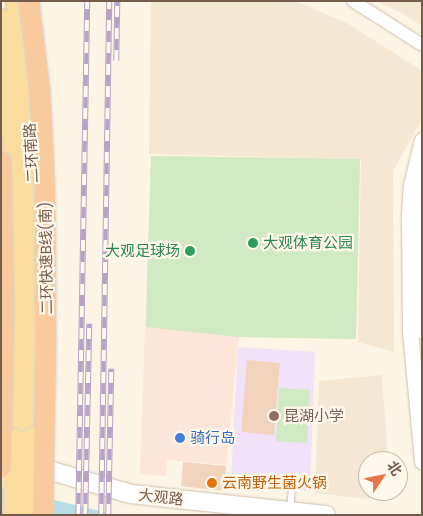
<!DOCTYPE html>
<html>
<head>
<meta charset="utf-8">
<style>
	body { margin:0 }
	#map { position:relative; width:423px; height:516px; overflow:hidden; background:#fcf4e5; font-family:Poppins,"Noto Sans SC",sans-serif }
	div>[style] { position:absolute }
	.residential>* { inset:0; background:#f4e7d3 }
	.commercial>* { inset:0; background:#fce5d9 }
	.education>* { inset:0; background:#f1e2f9 }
	.green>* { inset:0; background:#d1eac3 }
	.water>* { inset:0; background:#b9dde6 }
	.building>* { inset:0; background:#f2d4bd }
	.roads { filter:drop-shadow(0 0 1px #d0bfae) drop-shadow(0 0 1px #d0bfae) }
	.service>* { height:6px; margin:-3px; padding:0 3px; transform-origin:3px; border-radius:3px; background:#fff }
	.minor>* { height:12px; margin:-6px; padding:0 6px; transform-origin:6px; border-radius:6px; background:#fff }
	.tertiary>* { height:15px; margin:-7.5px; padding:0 7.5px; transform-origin:7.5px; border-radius:7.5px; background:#fff }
	.secondary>* { height:18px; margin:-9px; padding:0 9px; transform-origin:9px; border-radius:9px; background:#fff }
	.primary>* { height:20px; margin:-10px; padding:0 10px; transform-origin:10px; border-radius:10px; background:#fadd9e }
	.rail>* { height:5.5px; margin-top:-2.75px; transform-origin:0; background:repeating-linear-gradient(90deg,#fff8eb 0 11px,#b8a3c6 0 22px); box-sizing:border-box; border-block:1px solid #b8a3c6 }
	.bridges { filter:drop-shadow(0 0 1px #d8d1cc) drop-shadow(0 0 1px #d8d1cc) }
	.primary-bridge>* { height:20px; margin:-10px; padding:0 10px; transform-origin:10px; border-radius:10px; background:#fadd9e }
	.trunk-bridge>* { height:20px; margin:-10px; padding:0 10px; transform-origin:10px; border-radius:10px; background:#f8ca9d }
	.dots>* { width:14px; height:14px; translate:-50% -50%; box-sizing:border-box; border:2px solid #fff8eb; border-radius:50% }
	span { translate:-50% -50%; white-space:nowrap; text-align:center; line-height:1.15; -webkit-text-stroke:4.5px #fff8eb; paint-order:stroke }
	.street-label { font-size:15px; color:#755c4a }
	.leisure-label { font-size:15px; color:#27864d }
	.left { translate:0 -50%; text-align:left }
	.right { translate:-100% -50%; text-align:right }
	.education-label { font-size:15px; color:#785e54 }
	.shop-label { font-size:15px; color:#366cbe }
	.food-label { font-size:15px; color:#c56008 }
	.frame { position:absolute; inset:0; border:2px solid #755c4a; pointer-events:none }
	.north { position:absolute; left:358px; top:451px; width:50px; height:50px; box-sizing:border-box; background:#fff8eb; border:1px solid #c8baab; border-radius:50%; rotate:56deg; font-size:14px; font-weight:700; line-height:20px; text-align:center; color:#755c4a }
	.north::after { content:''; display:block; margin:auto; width:18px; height:22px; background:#e6754a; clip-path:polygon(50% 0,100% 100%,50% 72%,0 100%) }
</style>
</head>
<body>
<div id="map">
	<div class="residential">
		<div style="clip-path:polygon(151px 1px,295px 1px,347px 23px,422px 71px,422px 119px,393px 171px,394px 352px,358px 342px,361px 159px,149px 154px)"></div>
		<div style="clip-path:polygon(376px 1px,422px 1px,422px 26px,400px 12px)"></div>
		<div style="clip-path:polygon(382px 375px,388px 461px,368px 461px,368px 491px,376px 491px,369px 499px,315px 493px,319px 381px)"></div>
	</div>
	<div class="commercial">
		<div style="clip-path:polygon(151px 156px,360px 159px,356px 339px,239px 337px,226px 465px,167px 460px,166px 476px,140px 474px)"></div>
	</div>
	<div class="education">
		<div style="clip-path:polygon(238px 347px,315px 352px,310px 491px,231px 480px)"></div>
	</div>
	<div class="green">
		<div style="clip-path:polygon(151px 156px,360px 159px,356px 339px,238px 337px,146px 327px)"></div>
		<div style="clip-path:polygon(279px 388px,310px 390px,307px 443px,276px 441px)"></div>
	</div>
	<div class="water">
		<div style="clip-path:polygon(1px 487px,116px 515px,1px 515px)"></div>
	</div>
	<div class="building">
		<div style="clip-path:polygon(247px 360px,280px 363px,274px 435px,241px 432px)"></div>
		<div style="clip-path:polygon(183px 462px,226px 466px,224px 491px,181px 486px)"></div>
	</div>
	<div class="roads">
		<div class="service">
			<div style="left:290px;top:510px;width:22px;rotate:-85deg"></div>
		</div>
		<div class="minor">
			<div style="left:353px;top:1px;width:82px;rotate:32.5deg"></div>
		</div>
		<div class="tertiary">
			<div style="left:422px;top:140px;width:46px;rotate:103.7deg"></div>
			<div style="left:411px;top:185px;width:32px;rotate:94deg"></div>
			<div style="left:409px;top:217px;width:114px;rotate:89.5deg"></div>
			<div style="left:410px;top:331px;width:131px;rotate:84.7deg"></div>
			<div style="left:422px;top:184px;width:33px;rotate:95deg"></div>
			<div style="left:419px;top:217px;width:114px;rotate:88.5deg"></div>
		</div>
		<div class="secondary">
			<div style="left:31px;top:465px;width:104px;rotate:16.2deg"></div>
			<div style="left:131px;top:494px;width:196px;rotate:6.1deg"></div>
		</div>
		<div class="primary">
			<div style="left:16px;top:1px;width:92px;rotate:83.1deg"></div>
			<div style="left:27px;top:92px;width:98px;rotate:87.1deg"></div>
			<div style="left:32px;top:190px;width:248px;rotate:90deg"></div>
			<div style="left:1px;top:19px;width:75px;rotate:83.1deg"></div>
			<div style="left:10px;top:93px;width:98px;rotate:87.1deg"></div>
			<div style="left:15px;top:191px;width:248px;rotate:90deg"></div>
		</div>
	</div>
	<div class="rail">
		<div style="left:116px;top:61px;width:60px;rotate:-89deg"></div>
		<div style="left:78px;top:515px;width:514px;rotate:-89deg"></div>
		<div style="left:85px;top:515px;width:191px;rotate:-88.8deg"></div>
		<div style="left:101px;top:515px;width:514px;rotate:-89.11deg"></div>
		<div style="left:108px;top:515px;width:146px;rotate:-88.8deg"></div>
	</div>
	<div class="bridges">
		<div class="primary-bridge">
			<div style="left:13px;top:515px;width:76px;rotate:-88.5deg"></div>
			<div style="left:30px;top:515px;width:77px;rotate:-88.5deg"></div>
		</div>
		<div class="trunk-bridge">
			<div style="left:29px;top:1px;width:90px;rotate:83deg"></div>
			<div style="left:40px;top:90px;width:100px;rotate:87.1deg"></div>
			<div style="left:45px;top:190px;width:153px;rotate:89.6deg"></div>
			<div style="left:46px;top:343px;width:172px;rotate:91deg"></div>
			<div style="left:1px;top:162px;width:147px;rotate:88.8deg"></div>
			<div style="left:4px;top:309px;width:158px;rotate:91.1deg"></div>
		</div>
	</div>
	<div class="dots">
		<div style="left:253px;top:243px;background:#2e9e5b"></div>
		<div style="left:190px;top:251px;background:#2e9e5b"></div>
		<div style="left:274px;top:416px;background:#8d6e63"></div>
		<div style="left:180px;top:438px;background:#3f7fe0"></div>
		<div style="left:212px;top:483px;background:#e8710a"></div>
	</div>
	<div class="street-label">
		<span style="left:31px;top:153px;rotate:-93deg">二环南路</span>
		<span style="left:46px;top:258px;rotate:-91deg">二环快速B线(南)</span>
		<span style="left:161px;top:497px;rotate:6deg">大观路</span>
	</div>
	<div class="leisure-label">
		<span class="left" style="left:263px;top:243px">大观体育公园</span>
		<span class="right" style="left:180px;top:251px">大观足球场</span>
	</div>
	<div class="education-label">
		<span class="left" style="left:284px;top:416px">昆湖小学</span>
	</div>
	<div class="shop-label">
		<span class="left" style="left:190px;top:438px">骑行岛</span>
	</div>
	<div class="food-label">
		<span class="left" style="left:222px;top:483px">云南野生菌火锅</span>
	</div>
	<div class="frame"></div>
	<div class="north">北</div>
</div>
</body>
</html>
